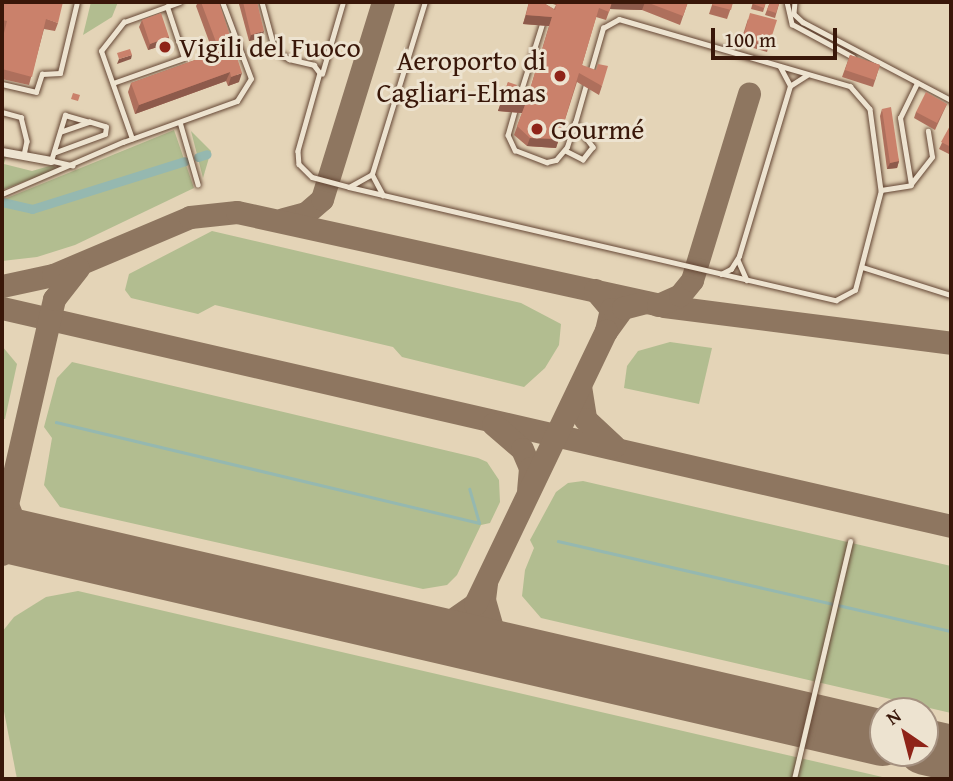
<!DOCTYPE html>
<html>
<head>
<meta charset="utf-8">
<style>
	body { margin:0 }
	#map { position:relative; width:953px; height:781px; overflow:hidden; background:#e4d4b7; font-family:"Gentium Book Plus",serif }
	div>[style] { position:absolute }
	.green>* { inset:0; background:#b2bd90 }
	.stream>* { height:2.5px; margin:-1.25px; padding:0 1.25px; transform-origin:1.25px; border-radius:1.25px; background:#95b8b0 }
	.canal>* { height:9px; margin:-4.5px; padding:0 4.5px; transform-origin:4.5px; border-radius:4.5px; background:#95b8b0 }
	.taxiway>* { height:23px; margin:-11.5px; padding:0 11.5px; transform-origin:11.5px; border-radius:11.5px; background:#8e7660 }
	.runway>* { height:56px; margin:-28px; padding:0 28px; transform-origin:28px; border-radius:28px; background:#8e7660 }
	.roads { filter:drop-shadow(0 0 2px #644634) drop-shadow(0 0 2px #644634) }
	.lane>* { height:4.5px; margin:-2.25px; padding:0 2.25px; transform-origin:2.25px; border-radius:2.25px; background:#ede3d0 }
	.street>* { height:8px; margin:-4px; padding:0 4px; transform-origin:4px; border-radius:4px; background:#ede3d0 }
	.wall>* { inset:0; background:#ae6f5c }
	.shaded-wall>* { inset:0; background:#8d5a4b }
	.building>* { inset:0; background:#ca816b }
	.dots>* { width:19px; height:19px; translate:-50% -50%; box-sizing:border-box; border:4px solid #ede3d0; border-radius:50% }
	span { translate:-50% -50%; white-space:nowrap; text-align:center; line-height:1.15; -webkit-text-stroke:6px #ede3d0; paint-order:stroke }
	.poi-label { font-size:28px; color:#391709 }
	.left { translate:0 -50%; text-align:left }
	.right { translate:-100% -50%; text-align:right }
	.frame { position:absolute; inset:0; border:4px solid #391709; pointer-events:none }
	.north { position:absolute; left:869px; top:697px; width:70px; height:70px; box-sizing:border-box; background:#ede3d0; border:2px solid #a59180; border-radius:50%; rotate:325deg; font-size:19px; font-weight:700; line-height:28px; text-align:center; color:#391709 }
	.north::after { content:''; display:block; margin:auto; width:24px; height:32px; background:#8f2418; clip-path:polygon(50% 0,100% 100%,50% 72%,0 100%) }
	.scale { position:absolute; left:711px; top:28px; width:126px; height:32px; box-sizing:border-box; border:4px solid #391709; border-top:0; padding-left:9px; font-size:21px; line-height:24px; white-space:nowrap; color:#391709; -webkit-text-stroke:5px #ede3d0; paint-order:stroke }
</style>
</head>
<body>
<div id="map">
	<div class="green">
		<div style="clip-path:polygon(91px 2px,118px 2px,112px 17px,83px 35px)"></div>
		<div style="clip-path:polygon(174px 130px,194px 188px,75px 245px,37px 257px,2px 261px,2px 200px)"></div>
		<div style="clip-path:polygon(191px 131px,211px 151px,203px 178px)"></div>
		<div style="clip-path:polygon(2px 156px,6px 157px,4px 164px,32px 171px,53px 165px,57px 169px,2px 190px)"></div>
		<div style="clip-path:polygon(212px 231px,521px 303px,561px 324px,559px 345px,545px 368px,524px 387px,402px 357px,393px 347px,215px 305px,198px 314px,131px 298px,125px 290px,129px 274px)"></div>
		<div style="clip-path:polygon(670px 342px,712px 348px,699px 404px,624px 388px,627px 366px,638px 351px)"></div>
		<div style="clip-path:polygon(2px 346px,17px 364px,5px 419px,2px 419px)"></div>
		<div style="clip-path:polygon(72px 362px,478px 458px,487px 462px,499px 480px,500px 502px,490px 523px,481px 525px,457px 575px,447px 585px,423px 589px,60px 507px,44px 485px,52px 438px,44px 427px,57px 378px)"></div>
		<div style="clip-path:polygon(583px 481px,951px 566px,951px 713px,541px 618px,522px 596px,525px 570px,534px 548px,530px 540px,556px 492px,568px 483px)"></div>
		<div style="clip-path:polygon(78px 591px,891px 779px,17px 779px,2px 701px,2px 632px,14px 617px,46px 597px)"></div>
	</div>
	<div class="stream">
		<div style="left:56px;top:422px;width:435px;rotate:13.4deg"></div>
		<div style="left:479px;top:523px;width:35px;rotate:-106deg"></div>
		<div style="left:558px;top:541px;width:282px;rotate:12.9deg"></div>
		<div style="left:838px;top:605px;width:116px;rotate:13deg"></div>
	</div>
	<div class="canal">
		<div style="left:198px;top:157px;width:9px;rotate:-18deg"></div>
		<div style="left:2px;top:202px;width:31px;rotate:13deg"></div>
		<div style="left:32px;top:209px;width:160px;rotate:-17.4deg"></div>
	</div>
	<div class="taxiway">
		<div style="left:283px;top:219px;width:24px;rotate:-15deg"></div>
		<div style="left:306px;top:213px;width:21px;rotate:-41deg"></div>
		<div style="left:322px;top:199px;width:206px;rotate:-72.8deg"></div>
		<div style="left:2px;top:286px;width:52px;rotate:-12.2deg"></div>
		<div style="left:53px;top:275px;width:149px;rotate:-22.9deg"></div>
		<div style="left:190px;top:217px;width:47px;rotate:-6.1deg"></div>
		<div style="left:237px;top:212px;width:437px;rotate:12.4deg"></div>
		<div style="left:664px;top:306px;width:289px;rotate:7.3deg"></div>
		<div style="left:595px;top:290px;width:25px;rotate:50deg"></div>
		<div style="left:611px;top:309px;width:23px;rotate:103deg"></div>
		<div style="left:606px;top:331px;width:29px;rotate:-54deg"></div>
		<div style="left:623px;top:308px;width:23px;rotate:-15deg"></div>
		<div style="left:658px;top:305px;width:24px;rotate:-24deg"></div>
		<div style="left:680px;top:295px;width:19px;rotate:-51deg"></div>
		<div style="left:692px;top:280px;width:195px;rotate:-73deg"></div>
		<div style="left:2px;top:308px;width:974px;rotate:12.94deg"></div>
		<div style="left:580px;top:386px;width:33px;rotate:81deg"></div>
		<div style="left:585px;top:419px;width:40px;rotate:43deg"></div>
		<div style="left:493px;top:424px;width:38px;rotate:41deg"></div>
		<div style="left:522px;top:449px;width:21px;rotate:67deg"></div>
		<div style="left:530px;top:468px;width:21px;rotate:95deg"></div>
		<div style="left:7px;top:504px;width:30px;rotate:69deg"></div>
		<div style="left:18px;top:532px;width:25px;rotate:27deg"></div>
		<div style="left:2px;top:526px;width:233px;rotate:-77.1deg"></div>
		<div style="left:54px;top:299px;width:39px;rotate:-52deg"></div>
		<div style="left:2px;top:554px;width:21px;rotate:-31deg"></div>
		<div style="left:20px;top:543px;width:20px"></div>
		<div style="left:486px;top:583px;width:17px;rotate:97deg"></div>
		<div style="left:484px;top:600px;width:32px;rotate:74deg"></div>
		<div style="left:493px;top:631px;width:34px;rotate:37deg"></div>
		<div style="left:520px;top:651px;width:33px;rotate:18deg"></div>
		<div style="left:393px;top:625px;width:49px;rotate:2.3deg"></div>
		<div style="left:442px;top:627px;width:40px;rotate:-34.9deg"></div>
		<div style="left:475px;top:604px;width:303px;rotate:-64.4deg"></div>
	</div>
	<div class="runway">
		<div style="left:2px;top:534px;width:904px;rotate:13.04deg"></div>
		<div style="left:925px;top:747px;width:27px;rotate:13deg"></div>
	</div>
	<div class="roads">
		<div class="lane">
			<div style="left:262px;top:2px;width:50px;rotate:74.8deg"></div>
			<div style="left:275px;top:50px;width:17px;rotate:33deg"></div>
			<div style="left:289px;top:59px;width:26px;rotate:13deg"></div>
			<div style="left:314px;top:65px;width:10px;rotate:53deg"></div>
			<div style="left:320px;top:73px;width:81px;rotate:105.8deg"></div>
			<div style="left:298px;top:151px;width:13px;rotate:86deg"></div>
			<div style="left:299px;top:164px;width:18px;rotate:45deg"></div>
			<div style="left:312px;top:177px;width:38px;rotate:15deg"></div>
			<div style="left:349px;top:187px;width:26px;rotate:-29deg"></div>
			<div style="left:372px;top:174px;width:180px;rotate:-72.9deg"></div>
			<div style="left:787px;top:2px;width:23px;rotate:77deg"></div>
			<div style="left:792px;top:24px;width:69px;rotate:28.4deg"></div>
			<div style="left:795px;top:2px;width:12px;rotate:95deg"></div>
			<div style="left:794px;top:14px;width:12px;rotate:42deg"></div>
			<div style="left:803px;top:22px;width:167px;rotate:27.8deg"></div>
			<div style="left:780px;top:66px;width:21px;rotate:62deg"></div>
			<div style="left:590px;top:73px;width:47px;rotate:-73.9deg"></div>
			<div style="left:603px;top:28px;width:18px;rotate:-29deg"></div>
			<div style="left:619px;top:19px;width:241px;rotate:16.2deg"></div>
			<div style="left:850px;top:86px;width:30px;rotate:49deg"></div>
			<div style="left:870px;top:109px;width:82px;rotate:82.3deg"></div>
			<div style="left:881px;top:190px;width:30px;rotate:-9deg"></div>
			<div style="left:911px;top:185px;width:68px;rotate:-99.3deg"></div>
			<div style="left:900px;top:118px;width:39px;rotate:-64deg"></div>
			<div style="left:322px;top:74px;width:75px;rotate:-73.7deg"></div>
			<div style="left:113px;top:83px;width:75px;rotate:-19.4deg"></div>
			<div style="left:184px;top:58px;width:54px;rotate:-108.4deg"></div>
			<div style="left:2px;top:84px;width:35px;rotate:13deg"></div>
			<div style="left:36px;top:92px;width:19px;rotate:-72deg"></div>
			<div style="left:42px;top:74px;width:18px;rotate:-3deg"></div>
			<div style="left:60px;top:73px;width:73px;rotate:-76.5deg"></div>
			<div style="left:519px;top:97px;width:77px;rotate:-72.5deg"></div>
			<div style="left:515px;top:111px;width:25px;rotate:106deg"></div>
			<div style="left:508px;top:135px;width:17px;rotate:65deg"></div>
			<div style="left:515px;top:150px;width:34px;rotate:21deg"></div>
			<div style="left:547px;top:162px;width:9px;rotate:-13deg"></div>
			<div style="left:556px;top:160px;width:17px;rotate:-50deg"></div>
			<div style="left:567px;top:147px;width:25px;rotate:-72deg"></div>
			<div style="left:575px;top:123px;width:30px;rotate:53deg"></div>
			<div style="left:593px;top:147px;width:16px;rotate:128deg"></div>
			<div style="left:583px;top:160px;width:20px;rotate:-153deg"></div>
			<div style="left:2px;top:112px;width:20px;rotate:15deg"></div>
			<div style="left:21px;top:117px;width:25px;rotate:76deg"></div>
			<div style="left:27px;top:141px;width:14px;rotate:102deg"></div>
			<div style="left:180px;top:122px;width:65px;rotate:73.8deg"></div>
			<div style="left:575px;top:123px;width:40px;rotate:-74deg"></div>
			<div style="left:132px;top:139px;width:93px;rotate:-109.4deg"></div>
			<div style="left:101px;top:51px;width:37px;rotate:-52deg"></div>
			<div style="left:124px;top:22px;width:59px;rotate:-19.7deg"></div>
			<div style="left:56px;top:152px;width:52px;rotate:-20.2deg"></div>
			<div style="left:105px;top:134px;width:7px;rotate:-82deg"></div>
			<div style="left:106px;top:127px;width:17px;rotate:-163deg"></div>
			<div style="left:90px;top:122px;width:31px;rotate:161deg"></div>
			<div style="left:73px;top:166px;width:23px;rotate:-167deg"></div>
			<div style="left:51px;top:161px;width:48px;rotate:-73.1deg"></div>
			<div style="left:65px;top:115px;width:25px;rotate:16deg"></div>
			<div style="left:372px;top:174px;width:24px;rotate:62deg"></div>
			<div style="left:911px;top:184px;width:34px;rotate:-52deg"></div>
			<div style="left:932px;top:157px;width:26px;rotate:-99deg"></div>
			<div style="left:349px;top:187px;width:500px;rotate:13.1deg"></div>
			<div style="left:836px;top:300px;width:21px;rotate:-28deg"></div>
			<div style="left:855px;top:290px;width:103px;rotate:-75.4deg"></div>
			<div style="left:2px;top:194px;width:132px;rotate:-23.3deg"></div>
			<div style="left:123px;top:142px;width:121px;rotate:-19.8deg"></div>
			<div style="left:237px;top:101px;width:26px;rotate:-58deg"></div>
			<div style="left:251px;top:79px;width:82px;rotate:-110.6deg"></div>
			<div style="left:738px;top:260px;width:22px;rotate:66deg"></div>
			<div style="left:862px;top:267px;width:93px;rotate:17.5deg"></div>
			<div style="left:721px;top:274px;width:11px;rotate:-27deg"></div>
			<div style="left:731px;top:269px;width:15px;rotate:-58deg"></div>
			<div style="left:739px;top:256px;width:177px;rotate:-73.3deg"></div>
			<div style="left:790px;top:86px;width:20px;rotate:-33deg"></div>
			<div style="left:794px;top:779px;width:244px;rotate:-76.7deg"></div>
		</div>
		<div class="street">
			<div style="left:2px;top:152px;width:50px;rotate:10.4deg"></div>
		</div>
	</div>
	<div class="wall">
		<div style="clip-path:polygon(2px 2px,58px 23px,55px 31px,44px 29px,29px 85px,2px 79px,2px 32px,3px 32px,3px 30px,2px 30px)"></div>
		<div style="clip-path:polygon(198px 2px,219px 2px,239px 82px,228px 86px,226px 81px,135px 114px,128px 92px,131px 83px,206px 56px,205px 53px,208px 45px,210px 44px,196px 6px)"></div>
		<div style="clip-path:polygon(240px 2px,257px 2px,262px 38px,249px 41px,239px 4px)"></div>
		<div style="clip-path:polygon(529px 2px,542px 2px,554px 9px,556px 5px,547px 2px,688px 2px,680px 25px,642px 10px,610px 9px,606px 20px,596px 17px,582px 65px,602px 86px,599px 95px,577px 82px,556px 148px,527px 146px,514px 135px,522px 113px,498px 111px,508px 82px,515px 92px,528px 96px,549px 26px,523px 24px)"></div>
		<div style="clip-path:polygon(713px 2px,733px 2px,727px 19px,709px 14px)"></div>
		<div style="clip-path:polygon(753px 2px,766px 2px,763px 12px,751px 9px)"></div>
		<div style="clip-path:polygon(770px 2px,779px 4px,775px 18px,765px 15px)"></div>
		<div style="clip-path:polygon(748px 19px,769px 45px,767px 52px,740px 44px)"></div>
		<div style="clip-path:polygon(142px 20px,169px 37px,167px 44px,148px 50px,139px 27px)"></div>
		<div style="clip-path:polygon(850px 55px,880px 65px,873px 87px,842px 77px)"></div>
		<div style="clip-path:polygon(947px 104px,935px 130px,914px 118px,916px 112px)"></div>
		<div style="clip-path:polygon(882px 109px,899px 161px,897px 168px,887px 169px,880px 116px)"></div>
		<div style="clip-path:polygon(951px 124px,951px 155px,939px 149px)"></div>
	</div>
	<div class="shaded-wall">
		<div style="clip-path:polygon(612px 2px,645px 2px,642px 10px,609px 9px)"></div>
		<div style="clip-path:polygon(526px 15px,552px 17px,549px 26px,523px 24px)"></div>
		<div style="clip-path:polygon(264px 31px,262px 38px,249px 41px,251px 35px)"></div>
		<div style="clip-path:polygon(169px 37px,167px 44px,148px 50px,150px 44px)"></div>
		<div style="clip-path:polygon(132px 55px,131px 59px,117px 64px,119px 59px)"></div>
		<div style="clip-path:polygon(230px 72px,226px 81px,135px 114px,139px 105px)"></div>
		<div style="clip-path:polygon(242px 73px,239px 82px,228px 86px,231px 77px)"></div>
		<div style="clip-path:polygon(501px 102px,525px 105px,522px 113px,498px 111px)"></div>
		<div style="clip-path:polygon(530px 138px,559px 139px,556px 148px,527px 146px)"></div>
		<div style="clip-path:polygon(899px 161px,897px 168px,887px 169px,890px 163px)"></div>
	</div>
	<div class="building">
		<div style="clip-path:polygon(2px 2px,63px 2px,58px 23px,46px 19px,32px 77px,2px 69px,2px 32px,4px 33px,7px 21px,2px 20px)"></div>
		<div style="clip-path:polygon(201px 2px,219px 2px,242px 73px,231px 77px,230px 72px,139px 105px,131px 83px,212px 54px,208px 45px,216px 42px)"></div>
		<div style="clip-path:polygon(243px 2px,257px 2px,264px 31px,251px 35px)"></div>
		<div style="clip-path:polygon(529px 2px,542px 2px,555px 10px,557px 2px,612px 2px,609px 12px,599px 8px,582px 65px,596px 70px,598px 64px,608px 66px,602px 86px,579px 73px,559px 139px,530px 138px,517px 126px,525px 105px,501px 102px,508px 82px,517px 85px,515px 92px,528px 96px,552px 17px,526px 15px)"></div>
		<div style="clip-path:polygon(646px 2px,688px 2px,683px 16px)"></div>
		<div style="clip-path:polygon(713px 2px,733px 2px,731px 10px,712px 5px)"></div>
		<div style="clip-path:polygon(753px 2px,766px 2px,764px 8px,753px 4px)"></div>
		<div style="clip-path:polygon(770px 2px,779px 4px,776px 13px,767px 10px)"></div>
		<div style="clip-path:polygon(161px 13px,169px 37px,150px 44px,142px 20px)"></div>
		<div style="clip-path:polygon(750px 13px,777px 20px,769px 45px,743px 38px)"></div>
		<div style="clip-path:polygon(130px 49px,132px 55px,119px 59px,117px 53px)"></div>
		<div style="clip-path:polygon(850px 55px,880px 65px,875px 80px,845px 70px)"></div>
		<div style="clip-path:polygon(926px 92px,947px 104px,937px 123px,916px 112px)"></div>
		<div style="clip-path:polygon(73px 93px,80px 95px,78px 101px,71px 99px)"></div>
		<div style="clip-path:polygon(891px 107px,899px 161px,890px 163px,882px 109px)"></div>
		<div style="clip-path:polygon(951px 124px,951px 147px,941px 142px)"></div>
	</div>
	<div class="dots">
		<div style="left:165px;top:47px;background:#8f2418"></div>
		<div style="left:560px;top:76px;background:#8f2418"></div>
		<div style="left:537px;top:129px;background:#8f2418"></div>
	</div>
	<div class="poi-label">
		<span class="left" style="left:179px;top:47px">Vigili del Fuoco</span>
		<span class="right" style="left:546px;top:76px">Aeroporto di<br>Cagliari-Elmas</span>
		<span class="left" style="left:551px;top:129px">Gourmé</span>
	</div>
	<div class="frame"></div>
	<div class="north">N</div>
	<div class="scale">100 m</div>
</div>
</body>
</html>
